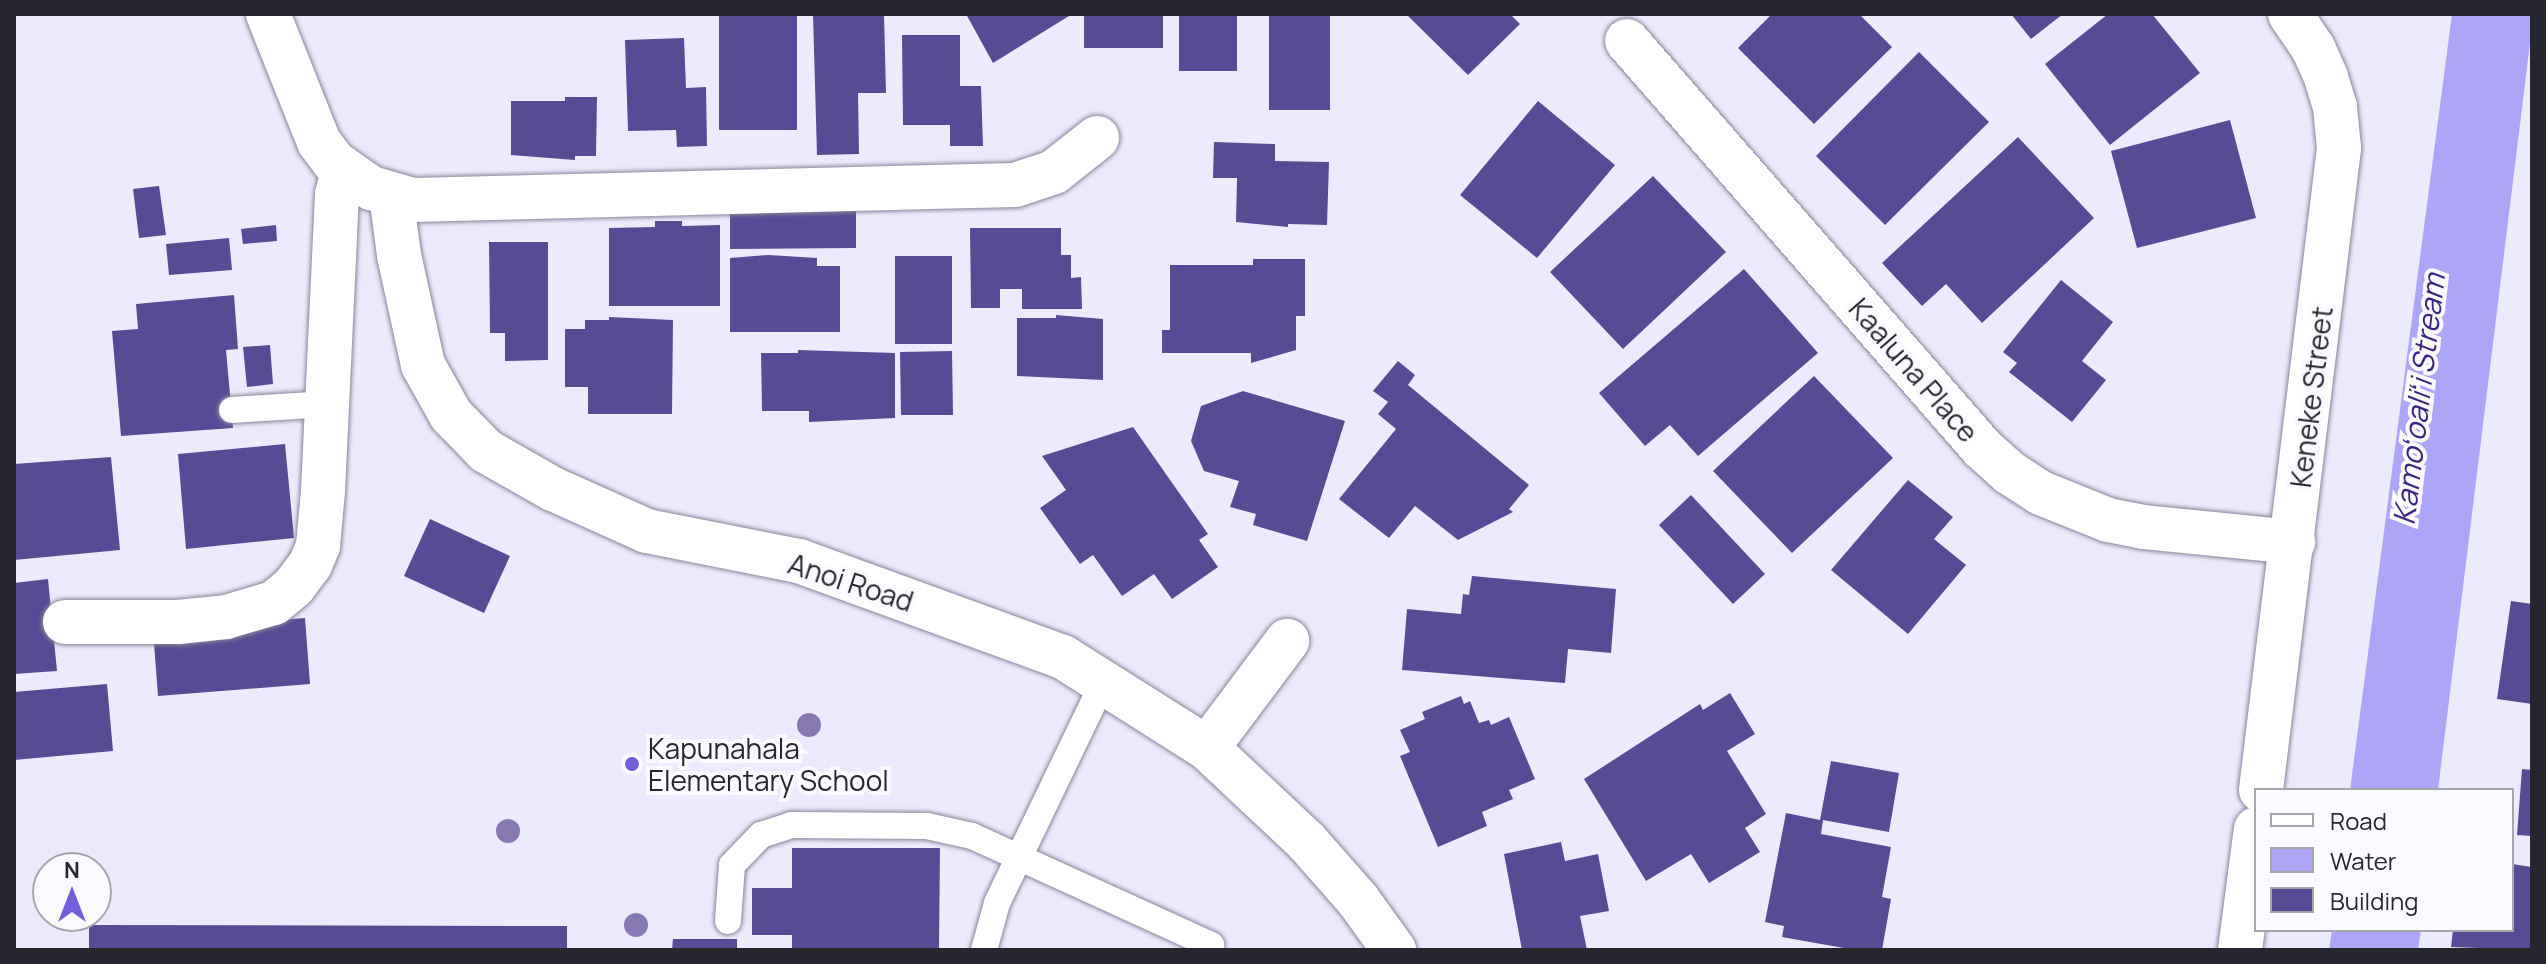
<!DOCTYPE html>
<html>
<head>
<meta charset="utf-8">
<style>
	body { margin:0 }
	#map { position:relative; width:2546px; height:964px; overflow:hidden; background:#ecebfd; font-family:Manrope,sans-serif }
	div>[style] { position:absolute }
	.water>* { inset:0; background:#ada6f8 }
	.building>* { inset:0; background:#564c95 }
	.roads { filter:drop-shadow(0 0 2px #868599) drop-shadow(0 0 2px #868599) }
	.service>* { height:26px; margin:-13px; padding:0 13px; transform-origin:13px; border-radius:13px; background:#fff }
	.minor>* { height:44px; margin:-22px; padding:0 22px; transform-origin:22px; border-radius:22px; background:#fff }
	.trees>* { width:24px; height:24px; margin:-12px; border-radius:50%; background:#8779b3 }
	.dots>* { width:22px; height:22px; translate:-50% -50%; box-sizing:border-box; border:4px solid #fafaff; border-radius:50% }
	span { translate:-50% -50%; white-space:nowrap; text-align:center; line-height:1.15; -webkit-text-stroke:8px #fafaff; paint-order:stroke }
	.street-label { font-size:28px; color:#26262e }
	.poi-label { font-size:28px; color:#26262e }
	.left { translate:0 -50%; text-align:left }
	.water-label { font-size:30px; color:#3b2481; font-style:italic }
	.frame { position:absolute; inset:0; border:16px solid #26262e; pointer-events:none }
	.legend { position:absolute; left:2254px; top:788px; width:260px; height:144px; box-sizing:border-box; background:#fafaff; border:2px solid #a5a5ab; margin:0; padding:10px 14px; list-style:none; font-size:24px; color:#26262e }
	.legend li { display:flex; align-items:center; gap:16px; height:40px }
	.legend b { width:40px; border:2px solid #a5a5ab }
	.north { position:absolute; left:32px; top:852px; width:80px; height:80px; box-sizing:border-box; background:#fafaff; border:2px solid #a5a5ab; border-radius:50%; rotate:0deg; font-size:22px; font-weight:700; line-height:32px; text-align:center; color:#26262e }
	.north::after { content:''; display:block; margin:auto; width:28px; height:36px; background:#745ed9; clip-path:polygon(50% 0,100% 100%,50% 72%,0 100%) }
</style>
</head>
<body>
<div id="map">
	<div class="water">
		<div style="clip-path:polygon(2452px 14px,2532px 14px,2532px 27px,2438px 790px,2350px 790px)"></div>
		<div style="clip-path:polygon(2332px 930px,2421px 930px,2418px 950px,2329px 950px)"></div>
	</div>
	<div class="building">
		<div style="clip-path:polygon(719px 14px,797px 14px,797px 130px,719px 130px)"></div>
		<div style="clip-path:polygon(813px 14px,884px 14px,886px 93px,858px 93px,859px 154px,817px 155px)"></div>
		<div style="clip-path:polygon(966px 14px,1068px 14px,1069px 16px,993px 63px)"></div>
		<div style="clip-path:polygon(1084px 14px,1163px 14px,1163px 48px,1084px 48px)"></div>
		<div style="clip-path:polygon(1179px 14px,1237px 14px,1237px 71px,1179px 71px)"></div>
		<div style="clip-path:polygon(1269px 14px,1330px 14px,1330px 110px,1269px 110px)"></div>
		<div style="clip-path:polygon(1406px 14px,1510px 14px,1520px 24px,1468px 75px)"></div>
		<div style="clip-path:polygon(1772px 14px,1859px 14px,1892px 47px,1814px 124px,1738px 48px)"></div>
		<div style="clip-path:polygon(2011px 14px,2063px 14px,2031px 39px)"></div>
		<div style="clip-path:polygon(2108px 14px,2152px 14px,2200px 73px,2110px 145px,2045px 64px)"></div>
		<div style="clip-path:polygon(902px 35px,960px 35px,960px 86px,981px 86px,983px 146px,950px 146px,950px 125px,903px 125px)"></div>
		<div style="clip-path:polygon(684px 38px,686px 88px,706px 87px,707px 146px,677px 147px,676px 130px,628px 131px,625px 40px)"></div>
		<div style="clip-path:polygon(1919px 52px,1989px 122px,1885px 225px,1816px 156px)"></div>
		<div style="clip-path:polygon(565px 97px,597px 97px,596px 156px,575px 156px,575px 160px,511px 155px,511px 101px,565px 101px)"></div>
		<div style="clip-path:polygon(1538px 101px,1615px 165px,1537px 258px,1460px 195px)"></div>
		<div style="clip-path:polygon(2230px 120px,2256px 218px,2137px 248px,2111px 151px)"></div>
		<div style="clip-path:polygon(2018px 137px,2094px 218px,1982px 323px,1946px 284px,1922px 306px,1882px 263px)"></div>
		<div style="clip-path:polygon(1214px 142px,1275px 144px,1275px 161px,1329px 162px,1327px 225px,1288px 224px,1288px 227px,1236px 222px,1237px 178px,1213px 178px)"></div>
		<div style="clip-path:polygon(1653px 176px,1726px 252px,1623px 349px,1550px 272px)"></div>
		<div style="clip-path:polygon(159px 186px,166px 235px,139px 238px,133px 189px)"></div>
		<div style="clip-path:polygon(730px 208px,856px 208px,856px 248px,730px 249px)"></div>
		<div style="clip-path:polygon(655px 221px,682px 221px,682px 226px,720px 225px,720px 306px,609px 306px,609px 228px,655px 227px)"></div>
		<div style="clip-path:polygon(276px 225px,277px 241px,243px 244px,241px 229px)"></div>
		<div style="clip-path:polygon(970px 228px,1061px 228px,1061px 255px,1071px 255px,1071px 278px,1081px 277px,1082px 309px,1022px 309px,1022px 289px,1000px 289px,1000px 308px,971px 308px)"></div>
		<div style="clip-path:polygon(229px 238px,232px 270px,169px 275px,166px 244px)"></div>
		<div style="clip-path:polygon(489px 242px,548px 242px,548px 360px,505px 361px,505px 333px,490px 333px)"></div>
		<div style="clip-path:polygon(768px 255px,817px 258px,817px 266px,840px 266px,840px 332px,730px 332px,730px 258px)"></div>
		<div style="clip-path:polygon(895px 256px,952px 256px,952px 344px,895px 344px)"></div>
		<div style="clip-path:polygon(1253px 259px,1305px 259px,1305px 316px,1296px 316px,1296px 350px,1251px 363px,1251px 353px,1162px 353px,1162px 330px,1170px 330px,1170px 265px,1253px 265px)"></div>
		<div style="clip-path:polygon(1744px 269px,1818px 353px,1698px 456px,1670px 425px,1645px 446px,1599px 393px)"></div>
		<div style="clip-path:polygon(2061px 280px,2113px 322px,2082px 361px,2106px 380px,2072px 422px,2009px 372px,2017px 363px,2003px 352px)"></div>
		<div style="clip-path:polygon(234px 295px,238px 349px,226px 350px,233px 428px,121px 436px,112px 331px,138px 329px,136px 304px)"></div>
		<div style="clip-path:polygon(1056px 315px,1103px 319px,1103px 380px,1017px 376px,1017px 318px,1056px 318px)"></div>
		<div style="clip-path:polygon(609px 317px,673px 320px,672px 414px,588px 414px,588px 387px,565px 387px,565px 329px,585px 329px,585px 320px,609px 320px)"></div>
		<div style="clip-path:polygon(270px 345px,273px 384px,247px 387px,243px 347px)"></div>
		<div style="clip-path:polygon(798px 350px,895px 353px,895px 418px,809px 422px,809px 411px,762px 411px,761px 353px,798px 353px)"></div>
		<div style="clip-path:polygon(952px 351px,953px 415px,901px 415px,900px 352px)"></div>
		<div style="clip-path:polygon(1398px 361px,1415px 375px,1408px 385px,1529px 485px,1509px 509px,1513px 512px,1458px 540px,1415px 506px,1389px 538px,1339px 499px,1396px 429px,1378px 414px,1388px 402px,1373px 391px)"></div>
		<div style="clip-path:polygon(1814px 376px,1893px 458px,1792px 553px,1713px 471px)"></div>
		<div style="clip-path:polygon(1243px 391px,1345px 421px,1307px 541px,1253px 525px,1256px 514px,1230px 507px,1239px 481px,1204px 471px,1191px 441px,1201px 406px)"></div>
		<div style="clip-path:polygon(1133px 427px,1208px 534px,1199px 540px,1218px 567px,1172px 599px,1154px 574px,1122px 596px,1093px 555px,1080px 564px,1040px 508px,1066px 490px,1042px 456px)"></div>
		<div style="clip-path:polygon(285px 444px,294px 538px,186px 549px,178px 454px)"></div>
		<div style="clip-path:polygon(111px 457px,120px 550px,14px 560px,14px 464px)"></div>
		<div style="clip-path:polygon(1908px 480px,1953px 517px,1934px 539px,1966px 565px,1908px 634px,1831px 570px)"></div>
		<div style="clip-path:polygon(1691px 495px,1765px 574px,1733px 604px,1659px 525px)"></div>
		<div style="clip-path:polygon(430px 519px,510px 556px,484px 613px,404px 576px)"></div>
		<div style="clip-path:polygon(1472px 576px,1616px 589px,1611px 653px,1568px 649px,1565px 683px,1402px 670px,1407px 609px,1461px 614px,1463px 594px,1469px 595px)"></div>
		<div style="clip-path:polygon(48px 579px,57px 671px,14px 674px,14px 583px)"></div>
		<div style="clip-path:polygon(2511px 601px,2532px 604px,2532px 704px,2497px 699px)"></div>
		<div style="clip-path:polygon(305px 618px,310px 684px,158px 696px,153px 630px)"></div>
		<div style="clip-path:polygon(107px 684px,113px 751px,14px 760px,14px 692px)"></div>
		<div style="clip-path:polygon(1730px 693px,1755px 734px,1727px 751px,1766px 814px,1745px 828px,1760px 852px,1709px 883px,1691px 854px,1646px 881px,1584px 779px,1700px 704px,1703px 710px)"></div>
		<div style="clip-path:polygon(1461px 696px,1464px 704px,1470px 701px,1479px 723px,1489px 720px,1491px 725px,1509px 717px,1535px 779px,1509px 790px,1513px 799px,1482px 812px,1487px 826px,1438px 847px,1400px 756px,1410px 752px,1400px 730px,1425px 719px,1422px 712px)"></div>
		<div style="clip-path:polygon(1831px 761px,1899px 773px,1889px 832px,1823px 820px,1821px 834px,1891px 847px,1882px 897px,1891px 899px,1882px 950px,1855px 950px,1782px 937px,1784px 926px,1765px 922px,1786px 813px,1820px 820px)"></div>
		<div style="clip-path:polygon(2522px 769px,2532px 770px,2532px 836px,2517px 835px)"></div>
		<div style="clip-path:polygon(1561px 842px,1565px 861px,1598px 854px,1609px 911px,1580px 916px,1587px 950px,1522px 950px,1504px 854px)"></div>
		<div style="clip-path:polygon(792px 848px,940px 848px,939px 950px,792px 950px,792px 935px,752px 935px,752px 888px,792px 888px)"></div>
		<div style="clip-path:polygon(2512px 864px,2532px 867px,2532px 950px,2451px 947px,2453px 930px,2512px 930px)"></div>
		<div style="clip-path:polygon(89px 925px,567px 926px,567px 950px,89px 950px)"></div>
		<div style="clip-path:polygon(673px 939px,737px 939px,737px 950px,672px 950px)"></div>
	</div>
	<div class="roads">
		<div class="service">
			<div style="left:232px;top:410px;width:95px;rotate:-3.6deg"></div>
			<div style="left:728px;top:921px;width:56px;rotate:-85.9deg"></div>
			<div style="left:732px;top:865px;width:42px;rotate:-46deg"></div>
			<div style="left:761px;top:835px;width:32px;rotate:-18deg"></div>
			<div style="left:791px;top:825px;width:136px;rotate:0.4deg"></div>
			<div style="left:927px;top:826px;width:46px;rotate:12.5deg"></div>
			<div style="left:972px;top:836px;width:263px;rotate:24.5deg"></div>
			<div style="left:984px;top:950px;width:49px;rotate:-74.5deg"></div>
			<div style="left:997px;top:903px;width:246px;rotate:-64.3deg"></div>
		</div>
		<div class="minor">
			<div style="left:268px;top:14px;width:138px;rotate:68.3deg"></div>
			<div style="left:319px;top:142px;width:25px;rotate:53deg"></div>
			<div style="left:334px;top:162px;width:45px;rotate:35.1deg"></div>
			<div style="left:371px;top:188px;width:44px;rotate:15.9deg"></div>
			<div style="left:413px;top:200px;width:602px;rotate:-1.43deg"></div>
			<div style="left:1015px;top:185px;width:41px;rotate:-18.4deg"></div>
			<div style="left:1054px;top:172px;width:55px;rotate:-38.3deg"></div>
			<div style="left:1627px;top:41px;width:540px;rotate:48.9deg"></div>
			<div style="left:1982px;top:448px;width:38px;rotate:42deg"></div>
			<div style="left:2010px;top:473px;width:37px;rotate:33deg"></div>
			<div style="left:2041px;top:493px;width:72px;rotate:21.9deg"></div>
			<div style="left:2108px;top:520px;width:37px;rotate:11deg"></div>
			<div style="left:2144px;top:527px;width:150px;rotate:5.7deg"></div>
			<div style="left:391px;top:195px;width:61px;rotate:82.4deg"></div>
			<div style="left:399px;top:255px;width:113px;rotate:77.7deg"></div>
			<div style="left:423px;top:365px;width:57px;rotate:60.8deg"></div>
			<div style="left:451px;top:415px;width:50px;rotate:45.8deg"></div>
			<div style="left:486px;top:451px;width:77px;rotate:29.6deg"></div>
			<div style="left:553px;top:489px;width:103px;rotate:24.1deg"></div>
			<div style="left:647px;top:531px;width:155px;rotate:11.2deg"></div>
			<div style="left:799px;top:561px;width:281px;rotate:20deg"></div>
			<div style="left:1063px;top:657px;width:170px;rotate:32.3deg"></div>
			<div style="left:1207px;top:748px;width:137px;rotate:43.2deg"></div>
			<div style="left:1307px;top:842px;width:77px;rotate:48.7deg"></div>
			<div style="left:1358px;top:900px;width:62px;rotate:54.2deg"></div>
			<div style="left:65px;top:622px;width:113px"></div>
			<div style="left:178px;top:622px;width:48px;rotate:-5.9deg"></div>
			<div style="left:226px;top:617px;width:50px;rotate:-16.3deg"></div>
			<div style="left:274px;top:603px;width:26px;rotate:-40deg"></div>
			<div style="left:294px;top:586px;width:26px;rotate:-53deg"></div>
			<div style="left:310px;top:565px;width:21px;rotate:-67deg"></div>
			<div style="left:318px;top:546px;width:55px;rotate:-84.8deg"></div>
			<div style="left:323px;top:491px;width:296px;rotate:-87.3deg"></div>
			<div style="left:337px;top:195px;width:27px;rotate:-77deg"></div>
			<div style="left:1207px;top:748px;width:134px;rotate:-53.2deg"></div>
			<div style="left:2261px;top:790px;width:647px;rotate:-83.07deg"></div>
			<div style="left:2339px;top:148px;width:41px;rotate:-95.6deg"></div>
			<div style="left:2335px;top:107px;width:31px;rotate:-107deg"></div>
			<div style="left:2326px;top:77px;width:32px;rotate:-114deg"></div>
			<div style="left:2313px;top:48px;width:41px;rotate:-124.1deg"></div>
			<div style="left:2240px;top:950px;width:122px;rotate:-82.5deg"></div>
		</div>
	</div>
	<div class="trees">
		<div style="left:809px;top:725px"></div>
		<div style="left:508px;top:831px"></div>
		<div style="left:636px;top:925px"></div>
	</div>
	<div class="dots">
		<div style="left:632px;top:764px;background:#745ed9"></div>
	</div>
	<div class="street-label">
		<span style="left:1914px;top:370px;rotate:49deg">Kaaluna Place</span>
		<span style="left:2311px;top:397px;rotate:-83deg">Keneke Street</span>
		<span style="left:851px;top:582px;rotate:18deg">Anoi Road</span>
	</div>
	<div class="poi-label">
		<span class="left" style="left:648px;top:764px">Kapunahala<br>Elementary School</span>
	</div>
	<div class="water-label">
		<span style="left:2419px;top:399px;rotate:-83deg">Kamoʻoaliʻi Stream</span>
	</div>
	<div class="frame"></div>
	<ul class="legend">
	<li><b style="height:10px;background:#fff"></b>Road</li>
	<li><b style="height:22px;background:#ada6f8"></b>Water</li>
	<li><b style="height:22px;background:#564c95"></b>Building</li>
	</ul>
	<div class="north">N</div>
</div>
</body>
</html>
